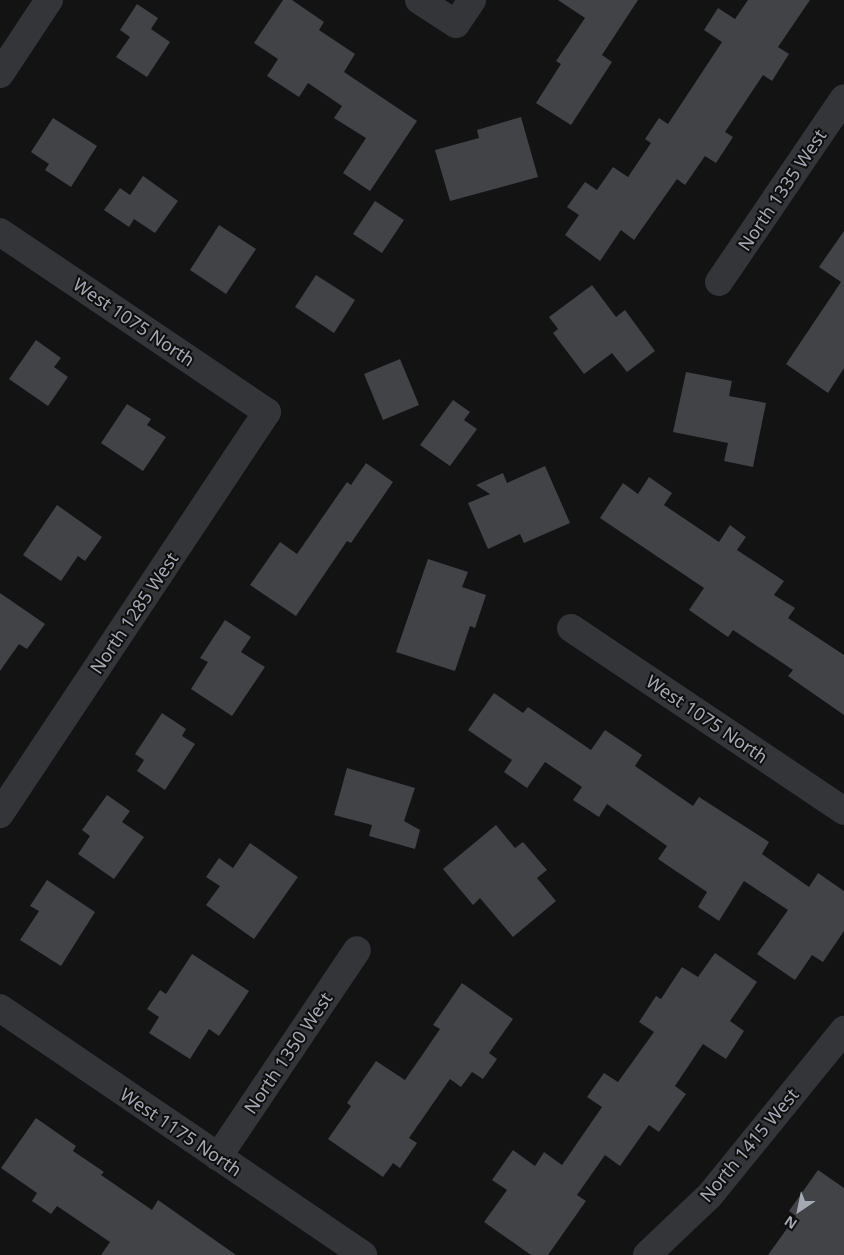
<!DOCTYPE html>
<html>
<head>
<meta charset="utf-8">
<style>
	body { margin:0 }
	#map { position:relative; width:844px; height:1255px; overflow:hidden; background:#131314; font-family:"Noto Sans",sans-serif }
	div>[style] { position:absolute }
	.building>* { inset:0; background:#424347 }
	.street>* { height:28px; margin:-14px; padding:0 14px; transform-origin:14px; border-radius:14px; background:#343539 }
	span { translate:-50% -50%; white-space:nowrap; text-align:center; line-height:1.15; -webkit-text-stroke:4px #0e0e0f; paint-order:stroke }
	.street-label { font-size:18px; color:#a5a9b4 }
	.north { position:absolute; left:774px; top:1185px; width:50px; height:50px; -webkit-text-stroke:4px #0e0e0f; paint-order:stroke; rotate:214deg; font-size:14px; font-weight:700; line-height:20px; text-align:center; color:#a5a9b4 }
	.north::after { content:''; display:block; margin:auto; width:18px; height:22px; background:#a5a9b4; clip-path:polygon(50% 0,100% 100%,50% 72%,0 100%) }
</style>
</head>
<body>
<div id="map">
	<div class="building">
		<div style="clip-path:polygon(283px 0,292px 0,324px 22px,319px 30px,355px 54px,344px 72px,417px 121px,370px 191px,343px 173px,366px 138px,334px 118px,342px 106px,308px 83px,299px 97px,267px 76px,278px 59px,254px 43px)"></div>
		<div style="clip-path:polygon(558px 0,638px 0,602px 55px,612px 62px,571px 125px,536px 103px,561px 64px,556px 61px,585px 18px)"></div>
		<div style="clip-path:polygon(748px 0,810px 0,778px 47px,789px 54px,772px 81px,763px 75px,725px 132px,733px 137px,716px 163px,705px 156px,685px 185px,677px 179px,634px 240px,621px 230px,600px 261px,565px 235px,579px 215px,567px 207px,585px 182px,597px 190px,613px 167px,628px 177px,651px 143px,645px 139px,659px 118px,668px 124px,722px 42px,704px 30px,718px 8px,735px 19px)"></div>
		<div style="clip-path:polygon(137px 4px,158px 18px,151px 29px,170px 42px,147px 77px,116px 57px,130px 37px,120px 30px)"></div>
		<div style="clip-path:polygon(521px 117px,538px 177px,450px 201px,435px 150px,479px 138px,477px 130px)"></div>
		<div style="clip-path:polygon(53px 118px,97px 146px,71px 187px,45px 170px,49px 164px,31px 152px)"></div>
		<div style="clip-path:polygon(143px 176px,178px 201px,155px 233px,134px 219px,129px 227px,104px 210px,120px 188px,130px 195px)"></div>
		<div style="clip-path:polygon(375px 201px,404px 220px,382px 253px,353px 234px)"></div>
		<div style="clip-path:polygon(219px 225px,256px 249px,226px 294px,190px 270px)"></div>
		<div style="clip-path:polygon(844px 231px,844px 368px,828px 393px,786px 364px,841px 282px,819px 267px)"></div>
		<div style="clip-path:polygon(316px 275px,355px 300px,334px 333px,295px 307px)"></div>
		<div style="clip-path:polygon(592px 285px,616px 317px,625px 310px,655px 351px,627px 372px,612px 353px,584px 374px,553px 333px,558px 329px,549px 317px)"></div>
		<div style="clip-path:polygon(36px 340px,61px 358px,54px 367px,68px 377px,48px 406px,9px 379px)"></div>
		<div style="clip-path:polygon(400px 359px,419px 405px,383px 420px,364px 374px)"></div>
		<div style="clip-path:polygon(686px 372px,732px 381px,729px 396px,766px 403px,753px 467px,724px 461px,728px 443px,673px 432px)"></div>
		<div style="clip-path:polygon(453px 400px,470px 412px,464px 420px,477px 429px,450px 466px,420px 445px)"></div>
		<div style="clip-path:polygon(127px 404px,151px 419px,147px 425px,166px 437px,143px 471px,101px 443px)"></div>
		<div style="clip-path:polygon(366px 463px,393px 482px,351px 543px,347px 541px,296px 616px,250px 585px,280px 542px,297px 554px,347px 482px,351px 485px)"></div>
		<div style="clip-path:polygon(545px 466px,570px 523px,524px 543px,520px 534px,488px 549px,468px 503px,490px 494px,476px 485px,503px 473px,507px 483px)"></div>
		<div style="clip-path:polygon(649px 477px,672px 493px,664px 505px,719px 542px,730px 525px,746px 537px,737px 550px,784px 581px,774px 595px,795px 608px,788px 618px,844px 655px,844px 715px,788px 676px,793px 670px,733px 630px,728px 637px,689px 610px,704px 588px,600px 518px,623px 483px,638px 494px)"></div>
		<div style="clip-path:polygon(57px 505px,102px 537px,85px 561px,78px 556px,61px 581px,23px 555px)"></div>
		<div style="clip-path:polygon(428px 559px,468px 572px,462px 587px,486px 595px,475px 628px,470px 626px,455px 671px,396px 652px)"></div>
		<div style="clip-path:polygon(0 593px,45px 624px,27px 649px,19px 644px,0 671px)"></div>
		<div style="clip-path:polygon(225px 620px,251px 637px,241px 652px,265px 667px,232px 716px,191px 689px,208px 662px,200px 658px)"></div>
		<div style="clip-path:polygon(494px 693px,523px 713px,528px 707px,591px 750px,605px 730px,642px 755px,635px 766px,693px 806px,699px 797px,769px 842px,762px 854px,809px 887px,818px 873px,844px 891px,844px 931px,823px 962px,812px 955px,795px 980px,757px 954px,788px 910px,744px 881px,719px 921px,698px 907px,707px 892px,658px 859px,667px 846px,607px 804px,599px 817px,573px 800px,582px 787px,545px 762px,527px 788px,504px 772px,512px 760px,468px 730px)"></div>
		<div style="clip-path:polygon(162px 713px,186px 729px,182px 736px,195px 744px,165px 790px,137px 771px,144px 760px,135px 754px)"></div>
		<div style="clip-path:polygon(347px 768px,415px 788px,404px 821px,420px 830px,415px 849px,369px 836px,372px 825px,334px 815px)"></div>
		<div style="clip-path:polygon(107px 795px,130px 811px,122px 822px,144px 837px,114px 879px,78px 854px,90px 836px,82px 830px)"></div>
		<div style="clip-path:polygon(496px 825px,515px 848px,523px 842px,547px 870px,537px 878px,556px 901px,513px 937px,480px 898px,473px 905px,443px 869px)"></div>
		<div style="clip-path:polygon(250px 843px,298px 877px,254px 939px,206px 905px,220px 886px,206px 877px,219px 858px,233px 868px)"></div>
		<div style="clip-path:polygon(47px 880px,95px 912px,61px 966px,20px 940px,39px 911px,30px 906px)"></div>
		<div style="clip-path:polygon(715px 953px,757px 982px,730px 1021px,744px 1031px,726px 1059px,703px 1044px,675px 1086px,686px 1094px,659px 1132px,649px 1125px,620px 1166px,605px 1155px,577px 1195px,586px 1201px,548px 1255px,531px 1255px,484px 1222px,507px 1190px,492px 1180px,513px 1150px,535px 1166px,544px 1152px,562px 1165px,602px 1107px,587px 1097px,604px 1073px,618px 1082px,654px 1032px,639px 1022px,656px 996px,661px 999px,682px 967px,698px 977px)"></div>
		<div style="clip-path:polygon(192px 954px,249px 991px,219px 1036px,209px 1029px,190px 1059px,149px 1033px,159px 1017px,147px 1009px,160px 990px,166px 994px)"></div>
		<div style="clip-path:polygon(462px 983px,513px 1019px,489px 1053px,497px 1059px,483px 1079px,472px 1072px,461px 1087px,450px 1079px,409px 1138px,417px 1143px,400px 1168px,393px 1163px,383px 1177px,328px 1139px,351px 1106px,347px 1103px,376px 1061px,405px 1080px,440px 1029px,433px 1025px)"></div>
		<div style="clip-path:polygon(36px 1118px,76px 1146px,73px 1151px,104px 1172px,101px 1175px,152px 1210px,158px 1200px,236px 1255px,101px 1255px,110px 1242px,57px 1206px,51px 1214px,32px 1201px,37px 1193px,1px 1168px)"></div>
		<div style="clip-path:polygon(818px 1170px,844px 1188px,844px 1255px,768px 1255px,796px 1216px,789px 1211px)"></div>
	</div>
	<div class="street">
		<div style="left:419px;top:0;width:44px;rotate:33deg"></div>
		<div style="left:456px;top:24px;width:29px;rotate:-56deg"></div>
		<div style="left:0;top:74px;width:89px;rotate:-56.5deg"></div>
		<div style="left:0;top:232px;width:322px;rotate:34deg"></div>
		<div style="left:267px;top:412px;width:483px;rotate:123.6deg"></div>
		<div style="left:719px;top:282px;width:222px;rotate:-55.8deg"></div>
		<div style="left:571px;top:628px;width:329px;rotate:33.8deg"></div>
		<div style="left:0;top:1008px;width:439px;rotate:34.2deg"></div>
		<div style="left:218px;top:1157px;width:249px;rotate:-56.1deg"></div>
		<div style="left:647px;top:1255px;width:87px;rotate:-43.6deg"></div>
		<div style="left:710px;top:1195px;width:213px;rotate:-50.9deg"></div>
	</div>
	<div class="street-label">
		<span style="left:782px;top:190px;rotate:-56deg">North 1335 West</span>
		<span style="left:134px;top:322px;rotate:34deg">West 1075 North</span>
		<span style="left:134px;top:613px;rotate:-56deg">North 1285 West</span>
		<span style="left:707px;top:719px;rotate:34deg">West 1075 North</span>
		<span style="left:288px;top:1053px;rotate:-56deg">North 1350 West</span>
		<span style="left:181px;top:1132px;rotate:34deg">West 1175 North</span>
		<span style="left:749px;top:1145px;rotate:-50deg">North 1415 West</span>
	</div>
	<div class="north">N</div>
</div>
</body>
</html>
